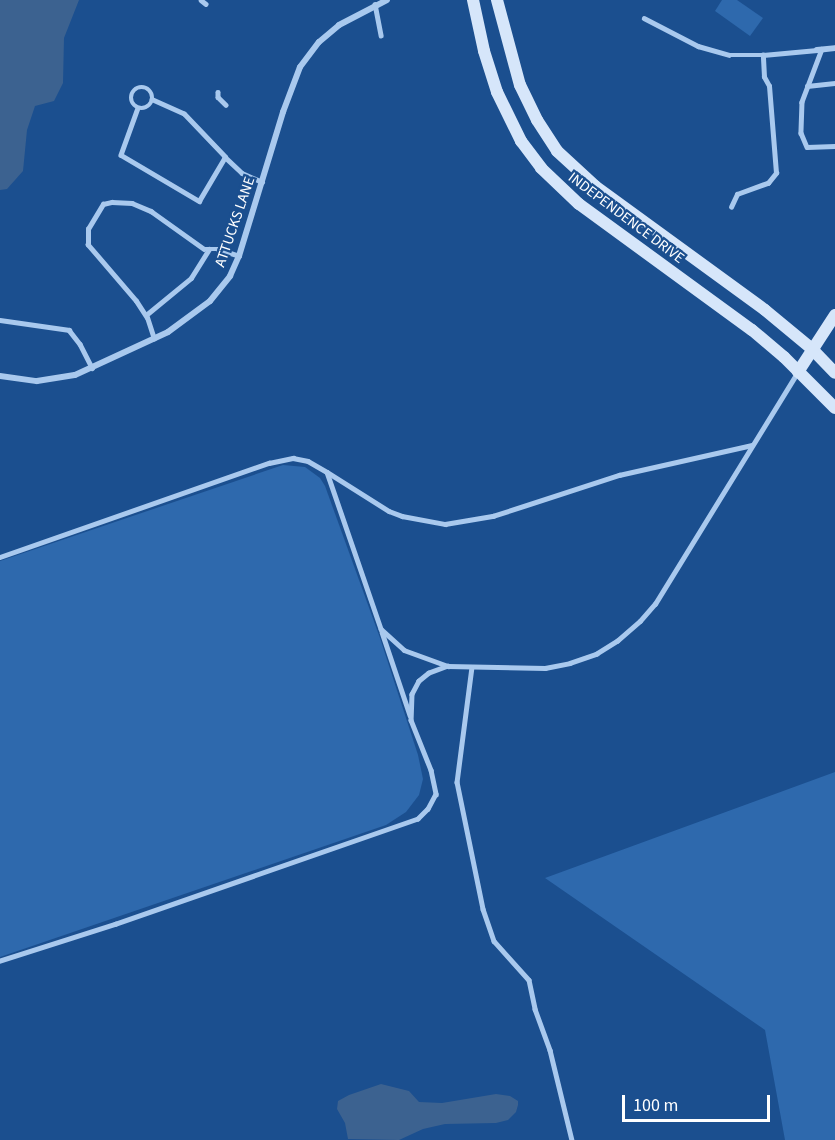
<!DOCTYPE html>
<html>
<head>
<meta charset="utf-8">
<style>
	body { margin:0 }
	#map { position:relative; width:835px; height:1140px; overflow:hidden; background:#1b4f8f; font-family:"Source Sans 3",sans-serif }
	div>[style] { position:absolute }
	.green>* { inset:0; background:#2e69ad }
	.water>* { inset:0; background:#3c6290 }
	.lane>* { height:4.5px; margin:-2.25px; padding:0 2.25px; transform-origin:2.25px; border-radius:2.25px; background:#a9c9ee }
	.lane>.ring { margin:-2.25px; padding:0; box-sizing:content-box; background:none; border:4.5px solid #a9c9ee; border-radius:50% }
	.street>* { height:6px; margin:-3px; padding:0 3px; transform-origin:3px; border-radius:3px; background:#a9c9ee }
	.secondary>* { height:12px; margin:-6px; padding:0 6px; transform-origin:6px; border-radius:6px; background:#d6e6fa }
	span { translate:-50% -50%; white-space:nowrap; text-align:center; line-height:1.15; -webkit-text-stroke:4.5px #1b4f8f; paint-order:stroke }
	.street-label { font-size:15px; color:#fff }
	.scale { position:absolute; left:622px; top:1095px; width:148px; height:27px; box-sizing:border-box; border:3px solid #fff; border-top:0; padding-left:8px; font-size:18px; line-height:21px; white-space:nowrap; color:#fff; -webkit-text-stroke:4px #1b4f8f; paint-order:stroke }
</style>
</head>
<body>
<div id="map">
	<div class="green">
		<div style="clip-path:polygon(722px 0,737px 0,763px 18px,750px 36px,715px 11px)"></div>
		<div style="clip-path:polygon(283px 465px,305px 467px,320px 478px,325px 486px,380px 638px,418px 755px,423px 779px,419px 795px,406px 812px,386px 825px,0 957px,0 561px)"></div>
		<div style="clip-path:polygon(835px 772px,835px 1140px,785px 1140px,765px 1030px,545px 878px)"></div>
	</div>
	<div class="water">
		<div style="clip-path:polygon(0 0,79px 0,64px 38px,63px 83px,54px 101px,35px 106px,27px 130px,23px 171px,7px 189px,0 190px)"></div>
		<div style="clip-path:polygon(381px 1084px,409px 1091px,419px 1102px,442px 1103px,496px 1094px,510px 1096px,518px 1101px,518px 1105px,516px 1112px,508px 1120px,496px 1123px,445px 1124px,423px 1129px,399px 1140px,348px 1139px,345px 1123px,337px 1109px,338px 1101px,349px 1095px)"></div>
	</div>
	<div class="lane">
		<div style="left:201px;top:0;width:6px;rotate:39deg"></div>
		<div style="left:375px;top:4px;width:32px;rotate:79deg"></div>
		<div style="left:644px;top:18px;width:61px;rotate:27.4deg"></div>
		<div style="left:698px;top:46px;width:32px;rotate:16deg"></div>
		<div style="left:729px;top:55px;width:34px"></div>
		<div style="left:763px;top:55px;width:54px;rotate:-5.3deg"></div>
		<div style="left:822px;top:49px;width:57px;rotate:110.7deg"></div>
		<div style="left:802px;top:102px;width:31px;rotate:92deg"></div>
		<div style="left:801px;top:133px;width:15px;rotate:67deg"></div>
		<div style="left:807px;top:147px;width:28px;rotate:-2deg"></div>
		<div style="left:807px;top:86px;width:28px;rotate:-6deg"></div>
		<div class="ring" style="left:131px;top:87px;width:17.5px;height:17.5px"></div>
		<div style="left:218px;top:92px;width:5px;rotate:90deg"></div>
		<div style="left:218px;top:97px;width:11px;rotate:45deg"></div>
		<div style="left:138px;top:108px;width:50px;rotate:109.9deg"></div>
		<div style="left:121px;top:155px;width:91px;rotate:30.5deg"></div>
		<div style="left:199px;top:201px;width:51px;rotate:-59.4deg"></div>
		<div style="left:225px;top:157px;width:59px;rotate:-133.6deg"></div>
		<div style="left:184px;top:114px;width:35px;rotate:-156deg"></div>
		<div style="left:225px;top:157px;width:23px;rotate:43deg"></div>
		<div style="left:242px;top:173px;width:22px;rotate:24deg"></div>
		<div style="left:731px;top:207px;width:14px;rotate:-65deg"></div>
		<div style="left:737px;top:194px;width:33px;rotate:-20deg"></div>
		<div style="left:768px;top:183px;width:13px;rotate:-51deg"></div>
		<div style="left:776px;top:173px;width:87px;rotate:-94.6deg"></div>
		<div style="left:769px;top:86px;width:10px;rotate:-119deg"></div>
		<div style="left:764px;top:77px;width:22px;rotate:-93deg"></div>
		<div style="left:146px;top:315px;width:58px;rotate:-39.4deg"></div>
		<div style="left:191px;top:278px;width:34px;rotate:-58deg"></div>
		<div style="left:0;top:320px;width:70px;rotate:8.2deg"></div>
		<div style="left:69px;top:330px;width:18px;rotate:52deg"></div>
		<div style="left:80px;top:344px;width:27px;rotate:63deg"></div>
		<div style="left:154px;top:339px;width:22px;rotate:-108deg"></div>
		<div style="left:147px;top:318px;width:20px;rotate:-123deg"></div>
		<div style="left:136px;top:301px;width:74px;rotate:-130.6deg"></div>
		<div style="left:88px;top:245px;width:16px;rotate:-90deg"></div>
		<div style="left:88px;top:229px;width:29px;rotate:-59deg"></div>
		<div style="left:103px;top:204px;width:9px;rotate:-13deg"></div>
		<div style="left:112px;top:202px;width:20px;rotate:3deg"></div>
		<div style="left:132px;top:203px;width:21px;rotate:23deg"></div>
		<div style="left:151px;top:211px;width:65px;rotate:35.6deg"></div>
		<div style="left:204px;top:249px;width:14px"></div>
		<div style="left:218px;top:249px;width:22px;rotate:18deg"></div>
		<div style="left:327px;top:472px;width:73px;rotate:32.2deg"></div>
		<div style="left:389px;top:511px;width:14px;rotate:21deg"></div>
		<div style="left:402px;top:516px;width:44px;rotate:10.5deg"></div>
		<div style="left:445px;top:524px;width:49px;rotate:-9.5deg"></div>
		<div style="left:493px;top:516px;width:133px;rotate:-18deg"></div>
		<div style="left:619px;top:475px;width:136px;rotate:-12.7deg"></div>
		<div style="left:0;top:557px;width:285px;rotate:-19.3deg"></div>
		<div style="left:269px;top:463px;width:25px;rotate:-12deg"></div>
		<div style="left:293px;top:458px;width:15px;rotate:11deg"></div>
		<div style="left:308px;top:461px;width:22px;rotate:30deg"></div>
		<div style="left:327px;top:472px;width:166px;rotate:71deg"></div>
		<div style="left:381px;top:629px;width:31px;rotate:42deg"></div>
		<div style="left:404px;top:650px;width:47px;rotate:20deg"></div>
		<div style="left:448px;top:666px;width:20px;rotate:160deg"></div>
		<div style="left:429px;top:673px;width:13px;rotate:141deg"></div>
		<div style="left:419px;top:681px;width:15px;rotate:118deg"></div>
		<div style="left:412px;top:694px;width:26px;rotate:92deg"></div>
		<div style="left:411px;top:720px;width:54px;rotate:68.2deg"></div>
		<div style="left:431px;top:770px;width:25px;rotate:78deg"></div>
		<div style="left:436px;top:794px;width:17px;rotate:118deg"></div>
		<div style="left:428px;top:809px;width:14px;rotate:135deg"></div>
		<div style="left:418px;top:819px;width:320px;rotate:160.8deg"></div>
		<div style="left:116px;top:924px;width:122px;rotate:162.3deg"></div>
		<div style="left:382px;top:632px;width:88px;rotate:71.4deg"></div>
		<div style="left:448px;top:666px;width:97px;rotate:1.2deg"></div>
		<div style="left:545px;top:668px;width:25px;rotate:-11deg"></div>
		<div style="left:570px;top:663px;width:28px;rotate:-19deg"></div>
		<div style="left:596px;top:654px;width:25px;rotate:-32deg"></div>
		<div style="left:617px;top:641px;width:30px;rotate:-41deg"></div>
		<div style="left:640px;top:621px;width:23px;rotate:-49deg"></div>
		<div style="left:655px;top:604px;width:273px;rotate:-58.4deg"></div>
		<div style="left:472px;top:667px;width:116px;rotate:97.4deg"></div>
		<div style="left:457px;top:782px;width:130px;rotate:78.4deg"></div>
		<div style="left:483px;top:909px;width:34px;rotate:71deg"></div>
		<div style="left:494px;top:941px;width:52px;rotate:48.1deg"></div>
		<div style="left:529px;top:980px;width:30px;rotate:78deg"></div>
		<div style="left:535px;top:1009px;width:44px;rotate:69.9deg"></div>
		<div style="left:550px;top:1050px;width:93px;rotate:76.3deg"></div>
	</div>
	<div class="street">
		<div style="left:817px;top:50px;width:18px;rotate:-6deg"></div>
		<div style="left:0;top:376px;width:37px;rotate:8deg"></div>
		<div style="left:37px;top:381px;width:38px;rotate:-9deg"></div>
		<div style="left:75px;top:375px;width:102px;rotate:-24.8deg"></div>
		<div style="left:168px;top:332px;width:52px;rotate:-36.4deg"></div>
		<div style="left:210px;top:301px;width:32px;rotate:-51deg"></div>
		<div style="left:230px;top:276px;width:22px;rotate:-66deg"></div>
		<div style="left:239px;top:256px;width:151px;rotate:-73deg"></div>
		<div style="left:283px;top:112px;width:48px;rotate:-69.3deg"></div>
		<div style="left:300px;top:67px;width:31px;rotate:-53deg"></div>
		<div style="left:319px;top:42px;width:26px;rotate:-40deg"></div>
		<div style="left:339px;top:25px;width:54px;rotate:-27.5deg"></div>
	</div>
	<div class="secondary">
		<div style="left:473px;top:0;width:52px;rotate:77.8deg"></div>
		<div style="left:484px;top:51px;width:43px;rotate:72.4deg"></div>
		<div style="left:497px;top:92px;width:55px;rotate:63.9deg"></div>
		<div style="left:521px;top:141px;width:34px;rotate:53deg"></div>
		<div style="left:541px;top:168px;width:52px;rotate:43.5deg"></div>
		<div style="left:579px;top:204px;width:214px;rotate:36.1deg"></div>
		<div style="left:752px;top:330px;width:42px;rotate:40.2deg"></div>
		<div style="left:784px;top:357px;width:72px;rotate:45deg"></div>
		<div style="left:497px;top:0;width:88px;rotate:74.9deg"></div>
		<div style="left:520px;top:85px;width:39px;rotate:64deg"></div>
		<div style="left:537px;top:120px;width:37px;rotate:57deg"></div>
		<div style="left:557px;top:151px;width:52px;rotate:42.6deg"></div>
		<div style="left:595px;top:186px;width:210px;rotate:36.1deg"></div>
		<div style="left:765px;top:310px;width:61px;rotate:39.7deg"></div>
		<div style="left:812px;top:349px;width:33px;rotate:46deg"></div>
		<div style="left:798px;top:372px;width:68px;rotate:-57deg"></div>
	</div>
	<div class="street-label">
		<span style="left:626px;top:218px;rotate:37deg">INDEPENDENCE DRIVE</span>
		<span style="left:235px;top:222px;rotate:-71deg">ATTUCKS LANE</span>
	</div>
	<div class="scale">100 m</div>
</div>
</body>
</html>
